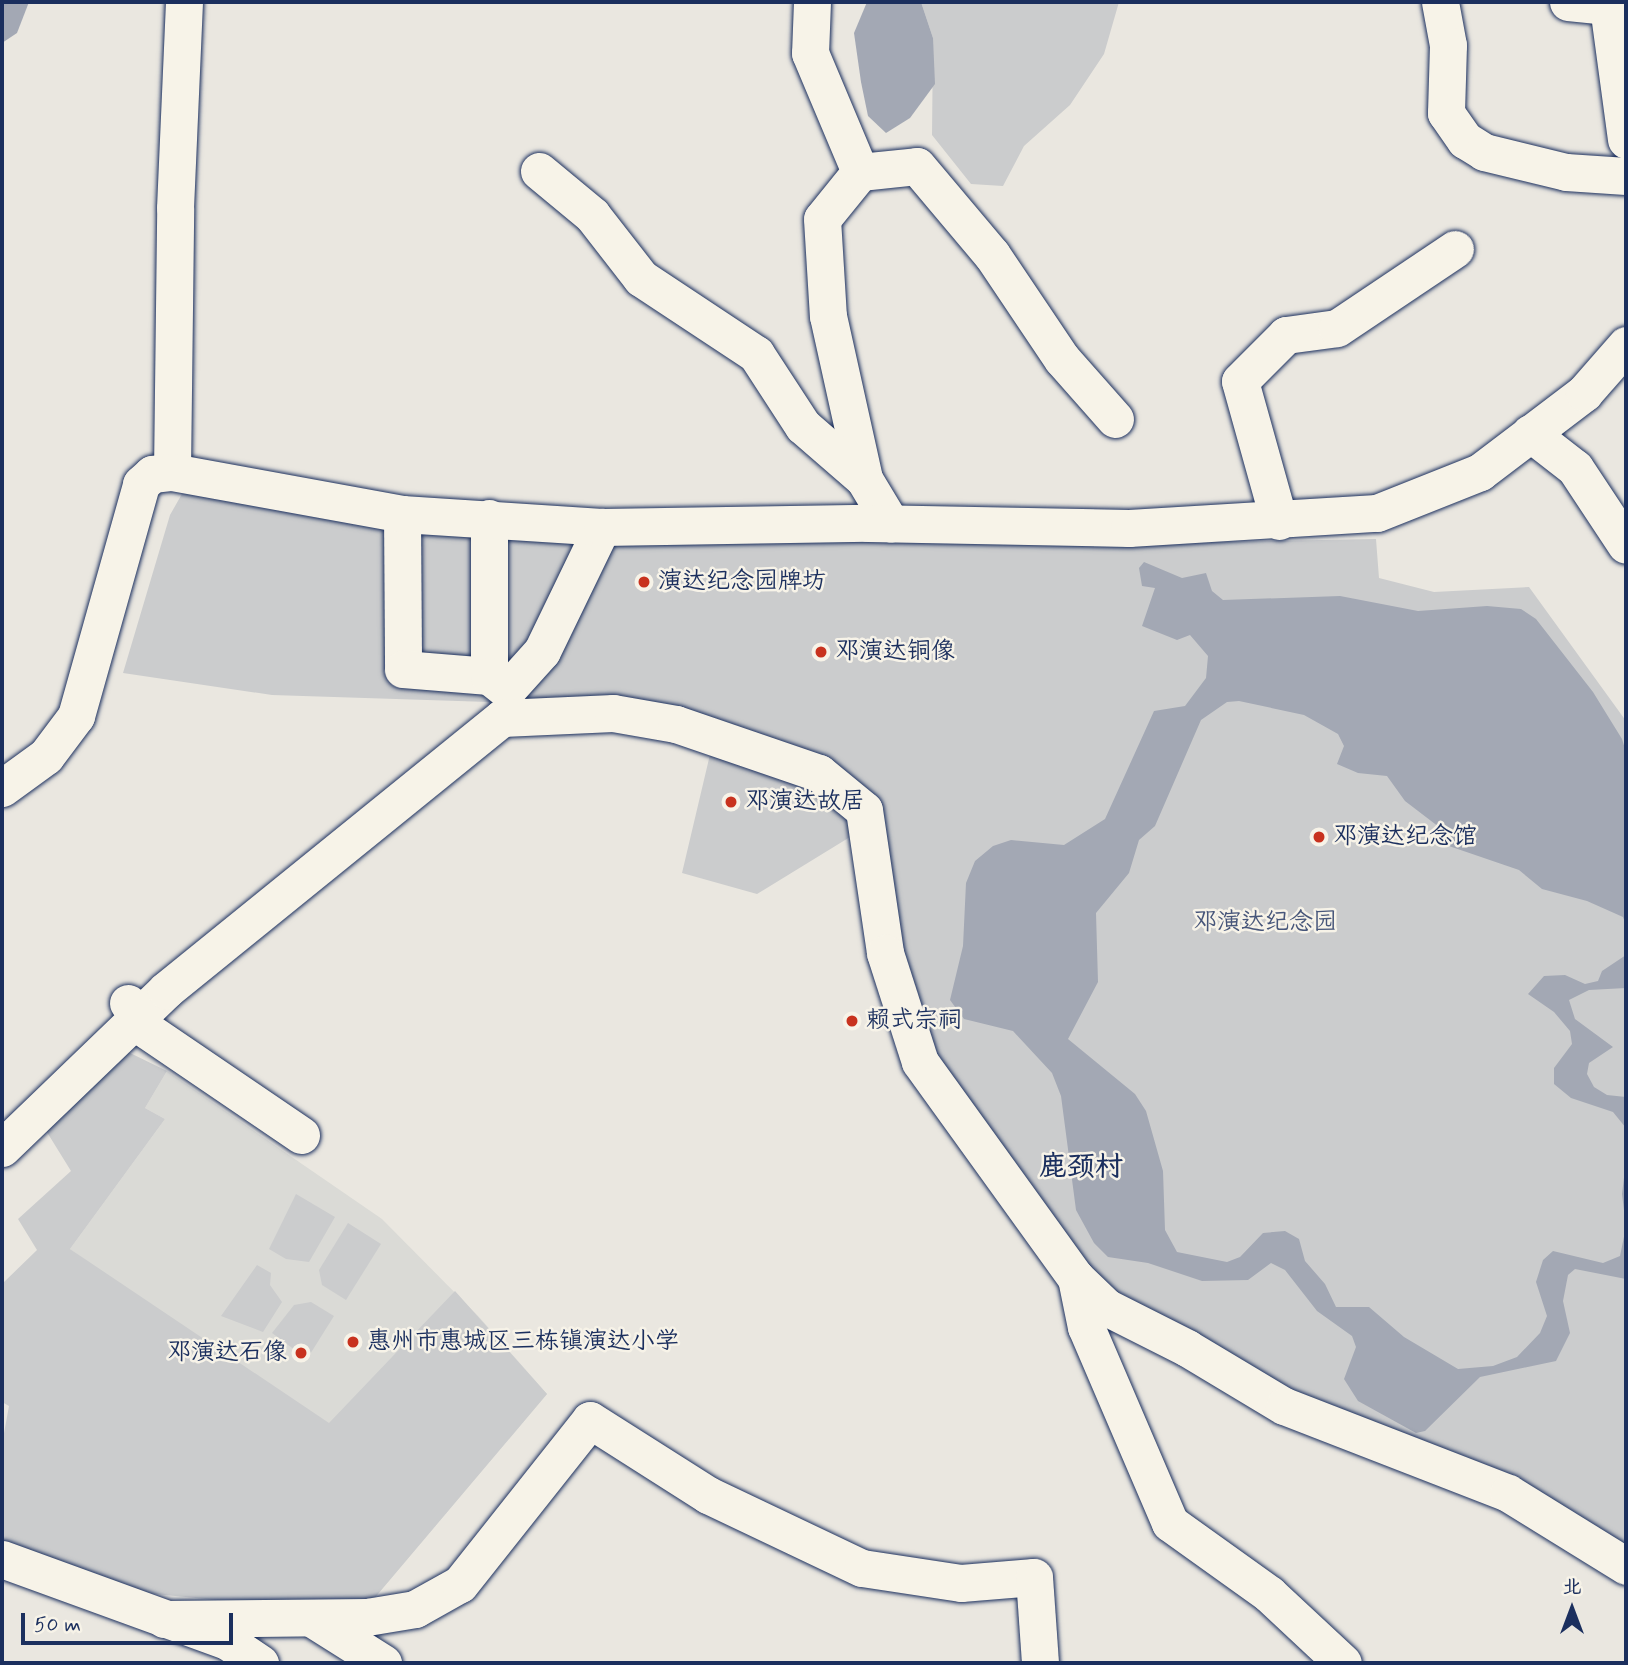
<!DOCTYPE html>
<html>
<head>
<meta charset="utf-8">
<style>
	body { margin:0 }
	#map { position:relative; width:1628px; height:1665px; overflow:hidden; background:#eae7e0; font-family:Mynerve,"LXGW WenKai TC",sans-serif }
	div>[style] { position:absolute }
	.built>* { inset:0; background:#dadad6 }
	.green>* { inset:0; background:#cbcccd }
	.water>* { inset:0; background:#a3a8b4 }
	.roads { filter:drop-shadow(0 0 2px #1b2f5e) drop-shadow(0 0 2px #1b2f5e) }
	.minor>* { height:37px; margin:-18.5px; padding:0 18.5px; transform-origin:18.5px; border-radius:18.5px; background:#f7f3e8 }
	.dots>* { width:19px; height:19px; translate:-50% -50%; box-sizing:border-box; border:4px solid #f7f3e8; border-radius:50% }
	span { translate:-50% -50%; white-space:nowrap; text-align:center; line-height:1.15; -webkit-text-stroke:5px #f7f3e8; paint-order:stroke }
	.poi-label { font-size:24px; color:#1b2f5e }
	.left { translate:0 -50%; text-align:left }
	.right { translate:-100% -50%; text-align:right }
	.park-label { font-size:24px; color:#47567a }
	.quarter-label { font-size:28px; color:#1b2f5e; font-weight:700 }
	.frame { position:absolute; inset:0; border:4px solid #1b2f5e; pointer-events:none }
	.north { position:absolute; left:1537px; top:1574px; width:70px; height:70px; -webkit-text-stroke:5px #f7f3e8; paint-order:stroke; rotate:0deg; font-size:19px; font-weight:700; line-height:28px; text-align:center; color:#1b2f5e }
	.north::after { content:''; display:block; margin:auto; width:24px; height:32px; background:#1b2f5e; clip-path:polygon(50% 0,100% 100%,50% 72%,0 100%) }
	.scale { position:absolute; left:21px; top:1613px; width:212px; height:32px; box-sizing:border-box; border:4px solid #1b2f5e; border-top:0; padding-left:9px; font-size:21px; line-height:24px; white-space:nowrap; color:#1b2f5e; -webkit-text-stroke:5px #f7f3e8; paint-order:stroke }
</style>
</head>
<body>
<div id="map">
	<div class="built">
		<div style="clip-path:polygon(167px 1071px,382px 1219px,479px 1317px,547px 1394px,372px 1601px,137px 1297px,70px 1249px,165px 1119px,145px 1108px)"></div>
	</div>
	<div class="green">
		<div style="clip-path:polygon(921px 2px,1119px 2px,1104px 54px,1070px 105px,1024px 146px,1003px 186px,971px 184px,932px 135px,933px 38px)"></div>
		<div style="clip-path:polygon(191px 478px,620px 539px,1105px 544px,1376px 539px,1379px 578px,1434px 592px,1529px 587px,1626px 721px,1626px 1550px,1309px 1406px,1099px 1294px,958px 1117px,850px 837px,757px 894px,682px 873px,712px 746px,542px 721px,489px 702px,272px 695px,123px 673px,170px 515px)"></div>
		<div style="clip-path:polygon(128px 1052px,167px 1071px,145px 1108px,165px 1119px,70px 1249px,329px 1423px,455px 1291px,547px 1394px,372px 1601px,216px 1600px,125px 1591px,2px 1541px,2px 1444px,9px 1406px,2px 1402px,2px 1284px,37px 1250px,18px 1219px,71px 1171px,45px 1129px)"></div>
		<div style="clip-path:polygon(296px 1194px,335px 1217px,309px 1262px,286px 1259px,269px 1249px)"></div>
		<div style="clip-path:polygon(348px 1223px,381px 1244px,346px 1300px,322px 1285px,319px 1270px)"></div>
		<div style="clip-path:polygon(257px 1265px,271px 1273px,270px 1285px,282px 1302px,263px 1332px,221px 1316px)"></div>
		<div style="clip-path:polygon(311px 1302px,334px 1316px,307px 1359px,272px 1333px,294px 1305px)"></div>
	</div>
	<div class="water">
		<div style="clip-path:polygon(2px 2px,29px 2px,17px 33px,2px 43px)"></div>
		<div style="clip-path:polygon(867px 2px,921px 2px,933px 38px,935px 84px,910px 118px,886px 133px,868px 116px,861px 82px,854px 33px)"></div>
		<div style="clip-path:polygon(1144px 562px,1182px 578px,1206px 573px,1212px 591px,1223px 600px,1340px 596px,1418px 611px,1487px 606px,1521px 609px,1536px 619px,1593px 692px,1622px 739px,1626px 752px,1626px 925px,1623px 917px,1587px 901px,1542px 889px,1519px 870px,1446px 845px,1439px 827px,1405px 801px,1387px 776px,1358px 773px,1337px 764px,1344px 746px,1338px 734px,1304px 715px,1239px 701px,1227px 702px,1201px 720px,1155px 826px,1139px 840px,1129px 873px,1096px 913px,1098px 982px,1068px 1039px,1135px 1094px,1146px 1111px,1163px 1171px,1165px 1230px,1177px 1252px,1227px 1262px,1240px 1257px,1263px 1233px,1285px 1231px,1299px 1239px,1305px 1261px,1325px 1284px,1336px 1307px,1369px 1307px,1404px 1337px,1458px 1369px,1493px 1366px,1517px 1357px,1540px 1333px,1547px 1316px,1536px 1282px,1543px 1260px,1553px 1251px,1603px 1263px,1620px 1256px,1626px 1227px,1622px 1194px,1626px 1161px,1626px 1279px,1575px 1269px,1568px 1275px,1563px 1301px,1570px 1333px,1556px 1361px,1480px 1377px,1425px 1431px,1416px 1433px,1358px 1401px,1344px 1379px,1356px 1347px,1352px 1336px,1317px 1311px,1285px 1270px,1271px 1263px,1248px 1280px,1202px 1281px,1148px 1263px,1108px 1257px,1094px 1243px,1076px 1210px,1061px 1096px,1052px 1073px,1013px 1031px,964px 1019px,950px 1000px,963px 946px,966px 883px,975px 861px,993px 846px,1011px 840px,1064px 845px,1105px 819px,1154px 711px,1185px 706px,1206px 678px,1208px 656px,1190px 635px,1177px 640px,1142px 626px,1155px 588px,1142px 586px,1139px 568px)"></div>
		<div style="clip-path:polygon(1626px 955px,1626px 988px,1589px 990px,1569px 1000px,1575px 1019px,1613px 1047px,1589px 1063px,1587px 1074px,1594px 1087px,1607px 1095px,1626px 1097px,1626px 1128px,1613px 1112px,1571px 1098px,1554px 1084px,1554px 1068px,1572px 1044px,1570px 1031px,1554px 1012px,1528px 994px,1544px 976px,1565px 975px,1585px 984px,1598px 981px,1602px 971px)"></div>
	</div>
	<div class="roads">
		<div class="minor">
			<div style="left:812px;top:2px;width:51px;rotate:92.2deg"></div>
			<div style="left:810px;top:53px;width:129px;rotate:67.2deg"></div>
			<div style="left:860px;top:172px;width:60px;rotate:129deg"></div>
			<div style="left:822px;top:219px;width:97px;rotate:86.5deg"></div>
			<div style="left:828px;top:316px;width:167px;rotate:77.5deg"></div>
			<div style="left:1440px;top:2px;width:44px;rotate:79.5deg"></div>
			<div style="left:1448px;top:45px;width:68px;rotate:91.7deg"></div>
			<div style="left:1446px;top:113px;width:33px;rotate:55deg"></div>
			<div style="left:1465px;top:140px;width:22px;rotate:32deg"></div>
			<div style="left:1484px;top:152px;width:84px;rotate:13.7deg"></div>
			<div style="left:1566px;top:172px;width:60px;rotate:3.8deg"></div>
			<div style="left:1568px;top:2px;width:40px;rotate:5.7deg"></div>
			<div style="left:1608px;top:6px;width:135px;rotate:82.3deg"></div>
			<div style="left:539px;top:171px;width:69px;rotate:39.7deg"></div>
			<div style="left:592px;top:215px;width:80px;rotate:52.1deg"></div>
			<div style="left:641px;top:278px;width:138px;rotate:33.5deg"></div>
			<div style="left:756px;top:354px;width:86px;rotate:56.9deg"></div>
			<div style="left:803px;top:426px;width:81px;rotate:41deg"></div>
			<div style="left:864px;top:479px;width:52px;rotate:59deg"></div>
			<div style="left:860px;top:172px;width:57px;rotate:-6deg"></div>
			<div style="left:917px;top:166px;width:116px;rotate:49.9deg"></div>
			<div style="left:992px;top:255px;width:125px;rotate:56.1deg"></div>
			<div style="left:1062px;top:359px;width:80px;rotate:48.5deg"></div>
			<div style="left:1530px;top:433px;width:57px;rotate:37.9deg"></div>
			<div style="left:1575px;top:468px;width:92px;rotate:56.5deg"></div>
			<div style="left:172px;top:472px;width:264px;rotate:-89.3deg"></div>
			<div style="left:175px;top:208px;width:206px;rotate:-87.5deg"></div>
			<div style="left:402px;top:514px;width:155px;rotate:89.6deg"></div>
			<div style="left:403px;top:669px;width:86px;rotate:4.7deg"></div>
			<div style="left:489px;top:518px;width:158px;rotate:90deg"></div>
			<div style="left:489px;top:676px;width:23px;rotate:38deg"></div>
			<div style="left:1279px;top:521px;width:145px;rotate:-105.6deg"></div>
			<div style="left:1240px;top:381px;width:65px;rotate:-45deg"></div>
			<div style="left:1286px;top:335px;width:51px;rotate:-7.8deg"></div>
			<div style="left:1337px;top:328px;width:142px;rotate:-33.8deg"></div>
			<div style="left:507px;top:690px;width:52px;rotate:-48.1deg"></div>
			<div style="left:542px;top:651px;width:138px;rotate:-64.2deg"></div>
			<div style="left:2px;top:788px;width:54px;rotate:-36deg"></div>
			<div style="left:46px;top:756px;width:50px;rotate:-53.1deg"></div>
			<div style="left:76px;top:716px;width:241px;rotate:-74.3deg"></div>
			<div style="left:141px;top:484px;width:15px;rotate:-42deg"></div>
			<div style="left:152px;top:474px;width:20px;rotate:-6deg"></div>
			<div style="left:172px;top:472px;width:234px;rotate:10.3deg"></div>
			<div style="left:402px;top:514px;width:200px;rotate:3.7deg"></div>
			<div style="left:602px;top:527px;width:266px;rotate:-0.9deg"></div>
			<div style="left:868px;top:523px;width:261px;rotate:1.1deg"></div>
			<div style="left:1129px;top:528px;width:248px;rotate:-3.5deg"></div>
			<div style="left:1377px;top:513px;width:111px;rotate:-21.7deg"></div>
			<div style="left:1480px;top:472px;width:131px;rotate:-37.2deg"></div>
			<div style="left:1584px;top:393px;width:64px;rotate:-48.8deg"></div>
			<div style="left:128px;top:1003px;width:34px;rotate:54deg"></div>
			<div style="left:148px;top:1031px;width:185px;rotate:34.2deg"></div>
			<div style="left:2px;top:1148px;width:228px;rotate:-43.9deg"></div>
			<div style="left:166px;top:990px;width:432px;rotate:-39deg"></div>
			<div style="left:502px;top:718px;width:111px;rotate:-2.6deg"></div>
			<div style="left:613px;top:713px;width:64px;rotate:9.9deg"></div>
			<div style="left:676px;top:724px;width:151px;rotate:18.9deg"></div>
			<div style="left:819px;top:773px;width:58px;rotate:39.4deg"></div>
			<div style="left:864px;top:810px;width:145px;rotate:81.6deg"></div>
			<div style="left:885px;top:953px;width:114px;rotate:72.2deg"></div>
			<div style="left:920px;top:1062px;width:266px;rotate:54.2deg"></div>
			<div style="left:1076px;top:1278px;width:42px;rotate:44deg"></div>
			<div style="left:1106px;top:1307px;width:91px;rotate:26.8deg"></div>
			<div style="left:1187px;top:1348px;width:113px;rotate:30.9deg"></div>
			<div style="left:1284px;top:1406px;width:240px;rotate:21.2deg"></div>
			<div style="left:1508px;top:1493px;width:139px;rotate:31.7deg"></div>
			<div style="left:1076px;top:1278px;width:50px;rotate:78.5deg"></div>
			<div style="left:1086px;top:1327px;width:213px;rotate:66.8deg"></div>
			<div style="left:1170px;top:1523px;width:122px;rotate:35.6deg"></div>
			<div style="left:1269px;top:1594px;width:101px;rotate:43deg"></div>
			<div style="left:2px;top:1559px;width:239px;rotate:20deg"></div>
			<div style="left:227px;top:1641px;width:40px;rotate:34deg"></div>
			<div style="left:164px;top:1619px;width:203px;rotate:-0.6deg"></div>
			<div style="left:367px;top:1617px;width:49px;rotate:-9.5deg"></div>
			<div style="left:415px;top:1609px;width:51px;rotate:-29.1deg"></div>
			<div style="left:460px;top:1584px;width:209px;rotate:-51.6deg"></div>
			<div style="left:590px;top:1420px;width:140px;rotate:32.4deg"></div>
			<div style="left:708px;top:1495px;width:170px;rotate:25.4deg"></div>
			<div style="left:862px;top:1568px;width:100px;rotate:8.6deg"></div>
			<div style="left:961px;top:1583px;width:73px;rotate:-4.7deg"></div>
			<div style="left:1034px;top:1577px;width:86px;rotate:86deg"></div>
			<div style="left:313px;top:1619px;width:83px;rotate:32.2deg"></div>
		</div>
	</div>
	<div class="dots">
		<div style="left:644px;top:582px;background:#c8321e"></div>
		<div style="left:821px;top:652px;background:#c8321e"></div>
		<div style="left:731px;top:802px;background:#c8321e"></div>
		<div style="left:1319px;top:837px;background:#c8321e"></div>
		<div style="left:852px;top:1021px;background:#c8321e"></div>
		<div style="left:353px;top:1342px;background:#c8321e"></div>
		<div style="left:301px;top:1353px;background:#c8321e"></div>
	</div>
	<div class="poi-label">
		<span class="left" style="left:658px;top:582px">演达纪念园牌坊</span>
		<span class="left" style="left:835px;top:652px">邓演达铜像</span>
		<span class="left" style="left:745px;top:802px">邓演达故居</span>
		<span class="left" style="left:1333px;top:837px">邓演达纪念馆</span>
		<span class="left" style="left:866px;top:1021px">赖式宗祠</span>
		<span class="left" style="left:367px;top:1342px">惠州市惠城区三栋镇演达小学</span>
		<span class="right" style="left:287px;top:1353px">邓演达石像</span>
	</div>
	<div class="park-label">
		<span style="left:1265px;top:923px">邓演达纪念园</span>
	</div>
	<div class="quarter-label">
		<span style="left:1081px;top:1168px">鹿颈村</span>
	</div>
	<div class="frame"></div>
	<div class="north">北</div>
	<div class="scale">50 m</div>
</div>
</body>
</html>
